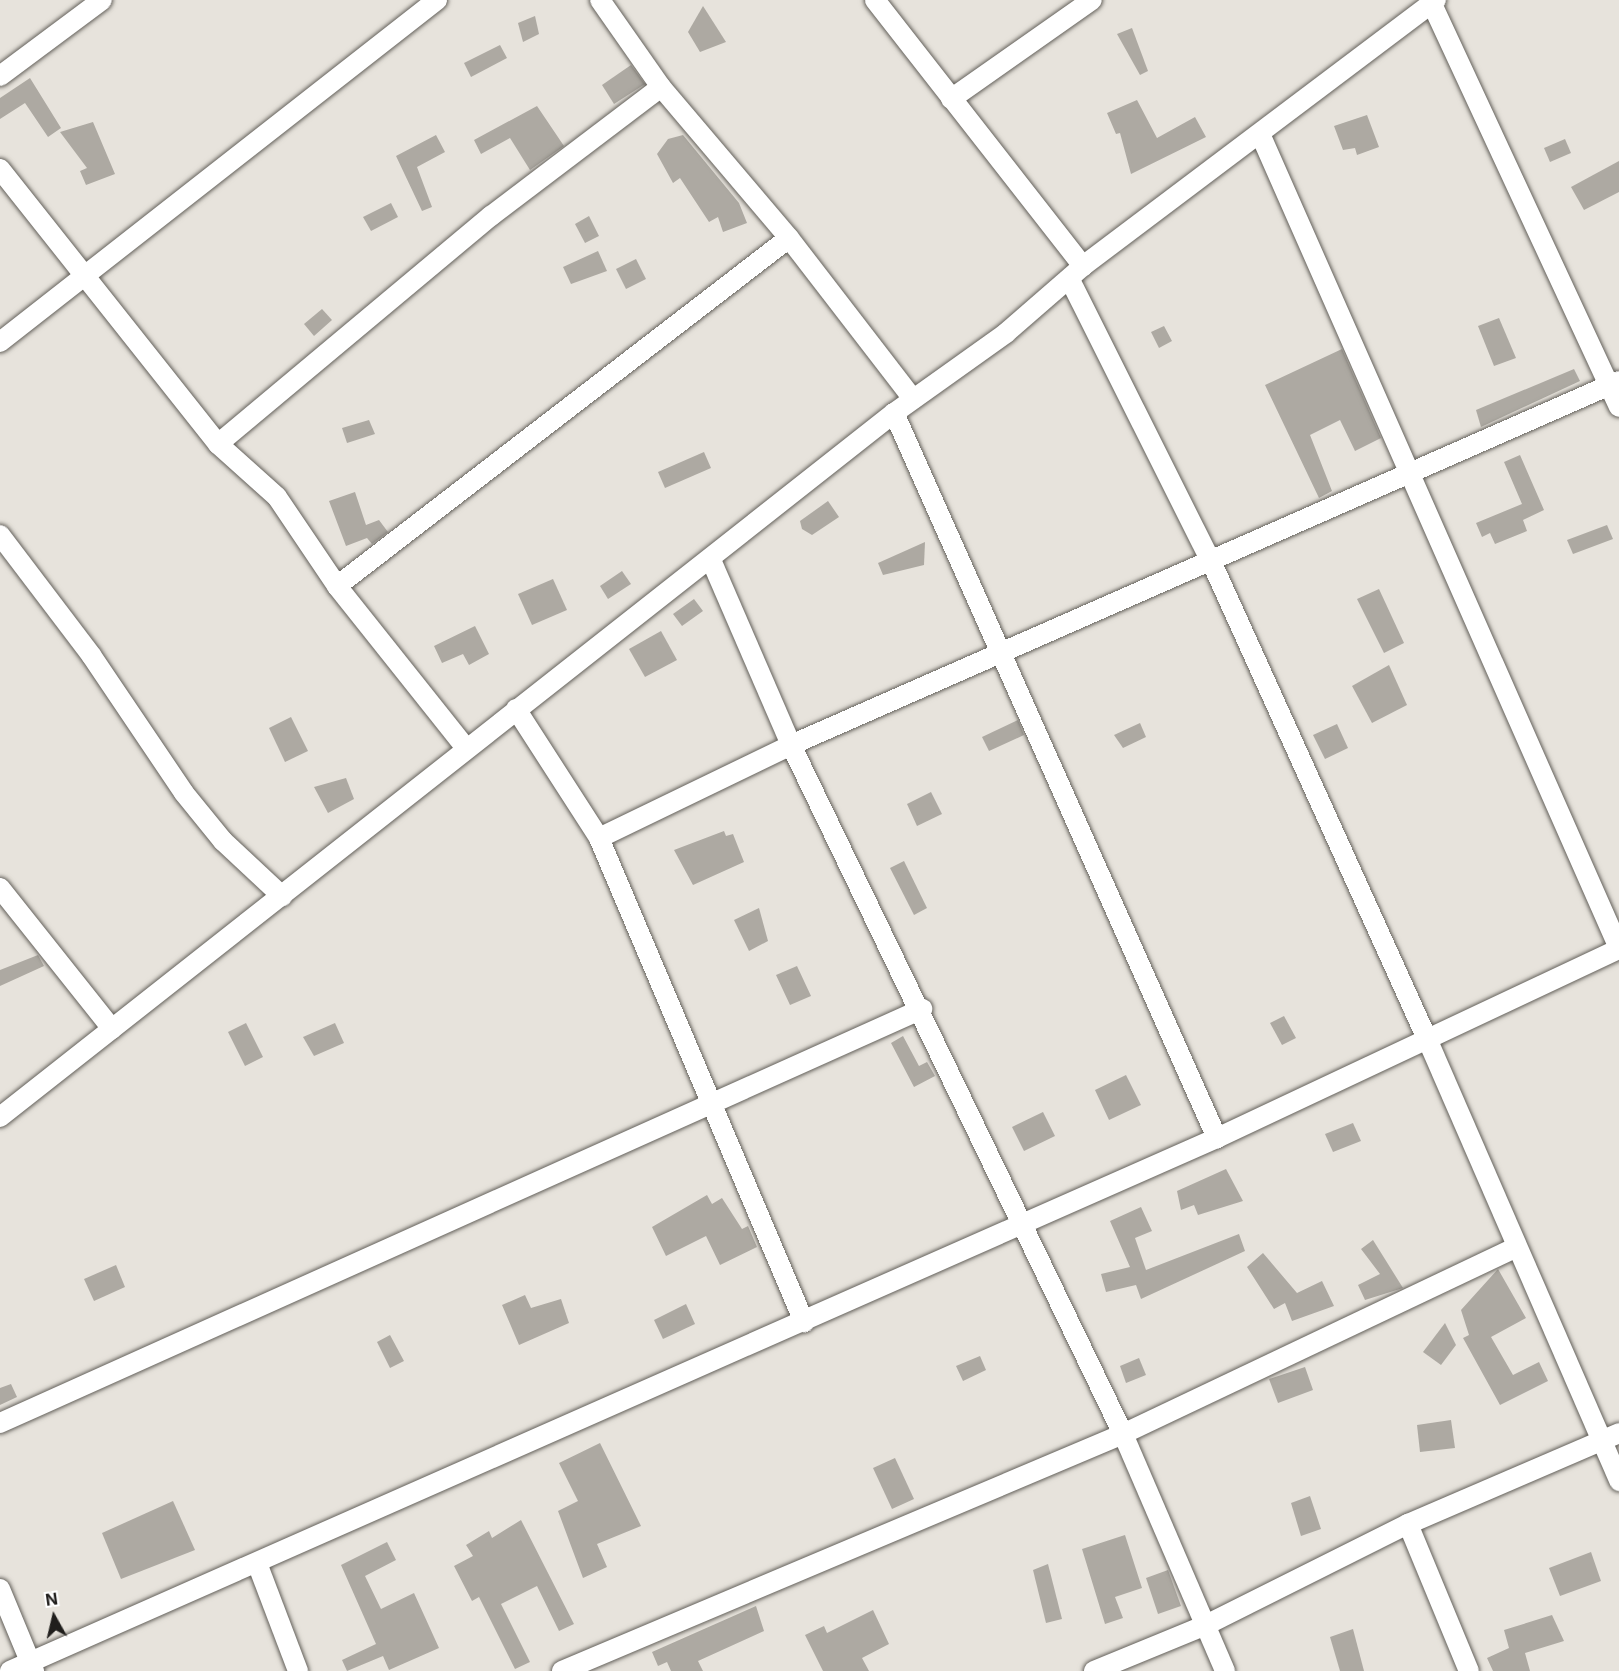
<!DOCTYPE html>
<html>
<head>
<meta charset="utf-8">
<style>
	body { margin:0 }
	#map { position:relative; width:1619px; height:1671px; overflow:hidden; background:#e7e3dc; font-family:Inter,sans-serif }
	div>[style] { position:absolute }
	.building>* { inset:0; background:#ada9a2 }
	.roads { filter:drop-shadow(0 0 2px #63605a) drop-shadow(0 0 2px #63605a) }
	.minor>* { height:20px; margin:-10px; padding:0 10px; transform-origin:10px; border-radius:10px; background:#fff }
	span { translate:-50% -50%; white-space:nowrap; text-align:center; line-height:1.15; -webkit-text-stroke:6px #fff; paint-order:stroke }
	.north { position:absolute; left:24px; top:1587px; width:60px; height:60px; -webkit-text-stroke:4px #fff; paint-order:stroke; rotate:352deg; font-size:16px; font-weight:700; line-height:24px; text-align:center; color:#201e1c }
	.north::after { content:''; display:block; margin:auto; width:21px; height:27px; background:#201e1c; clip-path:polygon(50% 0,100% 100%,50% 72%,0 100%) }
</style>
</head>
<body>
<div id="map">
	<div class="building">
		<div style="clip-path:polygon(703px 6px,726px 42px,700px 52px,688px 32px)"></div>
		<div style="clip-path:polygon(535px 16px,539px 34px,523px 42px,518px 23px)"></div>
		<div style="clip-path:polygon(1132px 28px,1148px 71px,1140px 75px,1117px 34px)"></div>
		<div style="clip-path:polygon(500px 45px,507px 58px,471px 77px,464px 63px)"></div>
		<div style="clip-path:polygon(631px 65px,645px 84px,614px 104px,602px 85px)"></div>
		<div style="clip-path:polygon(30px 78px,61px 128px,48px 137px,25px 103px,0 119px,0 98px)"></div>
		<div style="clip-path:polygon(1137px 100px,1157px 138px,1195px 117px,1206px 137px,1131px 174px,1120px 133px,1116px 134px,1107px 113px)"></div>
		<div style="clip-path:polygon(537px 106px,564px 146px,530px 170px,510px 138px,481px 154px,474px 140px)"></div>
		<div style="clip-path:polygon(1367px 115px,1379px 147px,1357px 155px,1355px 148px,1343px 150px,1334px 126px)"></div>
		<div style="clip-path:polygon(93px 122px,115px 174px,86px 185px,80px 171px,87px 168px,60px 132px)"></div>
		<div style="clip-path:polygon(436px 135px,445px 152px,417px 167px,432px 207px,422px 211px,396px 156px)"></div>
		<div style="clip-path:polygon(683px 135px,739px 203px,747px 223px,723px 232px,718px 217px,709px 222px,680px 178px,673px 183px,657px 154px,668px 139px)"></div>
		<div style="clip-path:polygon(1565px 139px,1571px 153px,1550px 162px,1544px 148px)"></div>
		<div style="clip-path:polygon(1619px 161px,1619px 192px,1584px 210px,1571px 187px)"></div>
		<div style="clip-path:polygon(391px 203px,398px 217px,371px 231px,363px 217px)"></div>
		<div style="clip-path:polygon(589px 216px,599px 236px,585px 243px,575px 224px)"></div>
		<div style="clip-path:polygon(598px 251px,607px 271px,571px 284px,563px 267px)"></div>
		<div style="clip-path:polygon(636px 259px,646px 279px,626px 289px,616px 269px)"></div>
		<div style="clip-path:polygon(322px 309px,332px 320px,314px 336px,304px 324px)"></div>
		<div style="clip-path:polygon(1499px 318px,1516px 358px,1494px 366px,1478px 326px)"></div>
		<div style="clip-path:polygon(1164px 326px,1172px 341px,1159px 348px,1151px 332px)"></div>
		<div style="clip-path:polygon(1342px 349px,1381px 438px,1355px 451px,1340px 420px,1310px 435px,1332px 491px,1319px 498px,1265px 385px)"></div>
		<div style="clip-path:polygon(1574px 369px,1580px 381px,1481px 427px,1476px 410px)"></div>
		<div style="clip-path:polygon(369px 420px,375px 434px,347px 443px,342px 428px)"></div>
		<div style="clip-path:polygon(704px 452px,711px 468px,665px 488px,658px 472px)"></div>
		<div style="clip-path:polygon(1520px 455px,1544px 510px,1523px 520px,1527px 531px,1495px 544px,1490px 533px,1482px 537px,1476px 523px,1522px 504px,1504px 462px)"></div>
		<div style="clip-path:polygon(355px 492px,366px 525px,379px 520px,388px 532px,372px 544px,367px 538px,346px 546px,329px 501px)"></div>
		<div style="clip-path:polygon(828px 501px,839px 517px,812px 535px,802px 529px,800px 521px)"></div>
		<div style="clip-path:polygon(1607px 525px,1613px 539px,1573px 554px,1567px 540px)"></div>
		<div style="clip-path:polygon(925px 542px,924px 565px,883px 575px,878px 563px)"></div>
		<div style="clip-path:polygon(622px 571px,631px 584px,608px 599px,600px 586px)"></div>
		<div style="clip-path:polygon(553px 579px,567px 610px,532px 625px,518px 594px)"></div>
		<div style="clip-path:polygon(1379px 589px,1404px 643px,1384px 653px,1357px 599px)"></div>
		<div style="clip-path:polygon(694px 599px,703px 611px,682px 626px,673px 614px)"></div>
		<div style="clip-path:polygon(475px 626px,489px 654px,469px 665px,463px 654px,442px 663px,434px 646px)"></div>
		<div style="clip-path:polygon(661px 631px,677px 660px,645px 677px,629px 649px)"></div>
		<div style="clip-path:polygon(1389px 665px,1407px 705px,1372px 723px,1352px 686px)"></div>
		<div style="clip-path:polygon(291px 717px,308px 751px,285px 762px,269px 728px)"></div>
		<div style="clip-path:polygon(1018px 720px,1024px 735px,989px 751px,982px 737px)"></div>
		<div style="clip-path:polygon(1140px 723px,1146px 737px,1123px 748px,1114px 735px)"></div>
		<div style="clip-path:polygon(1337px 724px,1348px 748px,1325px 759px,1313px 735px)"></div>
		<div style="clip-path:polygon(346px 778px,354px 799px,328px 813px,314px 787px)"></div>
		<div style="clip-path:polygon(931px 792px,942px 814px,917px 826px,907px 804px)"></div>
		<div style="clip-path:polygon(724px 831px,726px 836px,733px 834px,744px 862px,693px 885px,674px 850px)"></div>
		<div style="clip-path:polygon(904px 861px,927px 908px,914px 915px,890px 868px)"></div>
		<div style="clip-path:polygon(759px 908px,768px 941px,749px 951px,734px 920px)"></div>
		<div style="clip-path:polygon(38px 955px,44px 966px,0 986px,0 970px)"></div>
		<div style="clip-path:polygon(797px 966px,811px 996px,790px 1005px,776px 975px)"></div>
		<div style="clip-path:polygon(1284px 1016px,1296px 1038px,1282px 1045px,1270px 1023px)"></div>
		<div style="clip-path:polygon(246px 1023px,263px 1057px,245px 1066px,228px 1032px)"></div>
		<div style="clip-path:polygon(335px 1023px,344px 1043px,314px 1056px,303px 1037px)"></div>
		<div style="clip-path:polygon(903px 1036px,919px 1066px,927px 1062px,935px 1076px,914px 1087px,891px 1043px)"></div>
		<div style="clip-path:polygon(1126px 1075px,1141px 1105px,1109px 1120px,1095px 1090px)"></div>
		<div style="clip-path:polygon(1043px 1112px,1055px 1136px,1024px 1151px,1012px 1127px)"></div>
		<div style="clip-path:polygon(1353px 1123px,1361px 1141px,1333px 1152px,1325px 1134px)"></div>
		<div style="clip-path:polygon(1226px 1169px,1243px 1201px,1198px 1215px,1194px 1205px,1181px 1210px,1177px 1191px)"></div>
		<div style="clip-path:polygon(707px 1195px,712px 1204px,722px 1198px,742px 1229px,748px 1226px,757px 1247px,720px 1265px,706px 1236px,666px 1256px,652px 1227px)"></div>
		<div style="clip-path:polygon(1141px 1207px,1152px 1231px,1135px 1238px,1146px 1270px,1239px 1234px,1245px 1251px,1141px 1299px,1136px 1285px,1106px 1292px,1101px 1274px,1130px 1267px,1110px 1221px)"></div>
		<div style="clip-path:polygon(1373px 1240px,1403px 1288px,1365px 1300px,1358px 1285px,1380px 1274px,1361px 1249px)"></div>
		<div style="clip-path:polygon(1263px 1253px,1297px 1293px,1322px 1281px,1334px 1306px,1292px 1321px,1285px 1303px,1274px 1309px,1247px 1267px)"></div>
		<div style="clip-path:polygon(116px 1265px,125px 1287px,94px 1301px,84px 1279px)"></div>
		<div style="clip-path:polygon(1498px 1269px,1526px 1318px,1491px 1337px,1513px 1375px,1539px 1362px,1548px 1381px,1500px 1405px,1463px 1338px,1469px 1335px,1461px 1310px)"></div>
		<div style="clip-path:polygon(525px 1295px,531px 1308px,561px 1299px,569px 1323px,519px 1345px,502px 1305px)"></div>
		<div style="clip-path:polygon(686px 1304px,695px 1324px,663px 1339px,654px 1320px)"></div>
		<div style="clip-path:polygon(1445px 1323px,1456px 1345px,1441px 1365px,1423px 1352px)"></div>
		<div style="clip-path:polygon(390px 1335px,404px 1361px,390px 1368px,377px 1342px)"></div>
		<div style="clip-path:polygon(980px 1356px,986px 1370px,963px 1381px,956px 1366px)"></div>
		<div style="clip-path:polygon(1139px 1358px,1146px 1375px,1126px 1383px,1120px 1366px)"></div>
		<div style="clip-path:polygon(1305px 1367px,1313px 1390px,1278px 1403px,1269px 1379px)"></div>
		<div style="clip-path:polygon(11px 1384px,17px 1397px,0 1405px,0 1388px)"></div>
		<div style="clip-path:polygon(1451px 1420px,1455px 1448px,1420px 1452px,1417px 1425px)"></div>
		<div style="clip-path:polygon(600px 1443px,641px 1526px,597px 1544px,607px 1567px,583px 1578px,558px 1511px,578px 1501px,559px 1463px)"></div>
		<div style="clip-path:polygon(895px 1458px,914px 1499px,892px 1509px,873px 1468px)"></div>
		<div style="clip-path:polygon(1310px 1496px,1321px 1529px,1301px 1536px,1291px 1503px)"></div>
		<div style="clip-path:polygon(173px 1501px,195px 1550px,121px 1579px,102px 1533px)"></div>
		<div style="clip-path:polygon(521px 1520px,574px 1624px,559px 1631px,537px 1586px,501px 1604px,530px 1662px,515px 1669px,479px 1597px,472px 1601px,454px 1566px,473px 1556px,466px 1545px,489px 1531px,492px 1538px)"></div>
		<div style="clip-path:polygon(1125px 1535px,1142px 1588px,1115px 1597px,1123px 1618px,1105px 1624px,1082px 1549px)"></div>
		<div style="clip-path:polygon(387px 1542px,396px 1560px,365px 1576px,381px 1609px,414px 1593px,439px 1648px,389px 1670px,383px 1656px,347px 1671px,342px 1660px,376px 1644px,341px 1565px)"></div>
		<div style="clip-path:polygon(1591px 1552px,1601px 1581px,1560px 1596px,1549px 1568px)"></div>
		<div style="clip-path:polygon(1048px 1564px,1062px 1619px,1046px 1623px,1033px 1570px)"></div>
		<div style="clip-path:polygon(1168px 1570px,1181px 1606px,1158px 1614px,1146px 1578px)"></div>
		<div style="clip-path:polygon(756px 1606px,764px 1631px,698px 1661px,703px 1671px,671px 1671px,667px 1662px,658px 1666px,652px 1652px)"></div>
		<div style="clip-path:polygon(873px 1610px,889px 1644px,862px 1658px,869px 1671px,823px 1671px,805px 1635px,824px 1626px,827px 1633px)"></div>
		<div style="clip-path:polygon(1552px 1615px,1564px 1641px,1525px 1653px,1530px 1671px,1493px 1671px,1487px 1658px,1509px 1648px,1504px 1630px)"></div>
		<div style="clip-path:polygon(1353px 1629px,1364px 1671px,1340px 1671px,1330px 1637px)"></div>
	</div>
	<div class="roads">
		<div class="minor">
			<div style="left:600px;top:0;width:106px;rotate:55deg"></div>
			<div style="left:661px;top:87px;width:198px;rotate:49.7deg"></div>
			<div style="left:789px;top:238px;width:203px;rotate:52.4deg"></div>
			<div style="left:875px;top:0;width:338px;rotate:52deg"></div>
			<div style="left:1432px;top:4px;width:444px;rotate:65.1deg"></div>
			<div style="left:0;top:76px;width:127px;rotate:-36.7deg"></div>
			<div style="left:951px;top:99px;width:172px;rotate:-35.1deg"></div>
			<div style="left:1261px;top:136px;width:887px;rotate:66.21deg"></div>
			<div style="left:0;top:169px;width:351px;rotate:51.6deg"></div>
			<div style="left:218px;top:444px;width:79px;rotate:41.9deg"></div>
			<div style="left:277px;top:497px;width:107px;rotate:56deg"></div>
			<div style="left:337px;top:586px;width:206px;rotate:51.5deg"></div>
			<div style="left:1071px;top:282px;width:312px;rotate:63.4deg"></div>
			<div style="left:1211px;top:561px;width:527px;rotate:65.67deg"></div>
			<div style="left:1428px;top:1041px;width:480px;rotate:66.5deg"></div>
			<div style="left:0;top:342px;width:555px;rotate:-38.05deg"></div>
			<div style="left:894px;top:413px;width:794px;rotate:65.99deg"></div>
			<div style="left:218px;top:444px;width:356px;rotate:-39.9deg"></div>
			<div style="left:491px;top:216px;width:213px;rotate:-37.2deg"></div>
			<div style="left:0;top:535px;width:151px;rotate:52.8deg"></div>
			<div style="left:91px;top:655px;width:166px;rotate:56deg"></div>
			<div style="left:184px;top:793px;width:62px;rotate:50.9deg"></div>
			<div style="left:223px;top:841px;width:81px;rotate:43deg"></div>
			<div style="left:711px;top:560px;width:202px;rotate:66.6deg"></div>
			<div style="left:791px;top:745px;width:765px;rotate:64.27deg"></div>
			<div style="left:1123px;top:1434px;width:258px;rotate:66.7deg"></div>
			<div style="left:337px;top:586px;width:570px;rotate:-37.59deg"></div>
			<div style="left:516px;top:709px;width:153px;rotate:57.2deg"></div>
			<div style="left:599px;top:838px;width:213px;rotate:-25.8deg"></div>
			<div style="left:791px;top:745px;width:904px;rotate:-23.73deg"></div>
			<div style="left:599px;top:838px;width:526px;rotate:67.04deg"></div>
			<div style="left:0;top:888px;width:180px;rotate:51.5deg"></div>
			<div style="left:0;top:1117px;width:1138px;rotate:-38.22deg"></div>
			<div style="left:894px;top:413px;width:138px;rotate:-35.5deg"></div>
			<div style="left:1006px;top:333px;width:102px;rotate:-41deg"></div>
			<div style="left:1083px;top:266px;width:442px;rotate:-37deg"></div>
			<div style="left:0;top:1423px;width:1011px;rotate:-24.18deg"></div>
			<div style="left:1408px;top:1524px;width:159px;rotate:67.5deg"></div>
			<div style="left:257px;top:1563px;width:116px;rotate:69.2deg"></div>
			<div style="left:0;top:1589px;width:89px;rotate:67.5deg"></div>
			<div style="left:10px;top:1671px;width:1319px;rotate:-23.83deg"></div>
			<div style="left:1217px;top:1138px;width:444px;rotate:-25.2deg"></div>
			<div style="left:562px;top:1671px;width:609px;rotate:-22.9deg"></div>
			<div style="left:1123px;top:1434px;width:435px;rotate:-25.4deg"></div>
			<div style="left:1094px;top:1671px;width:121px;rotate:-22.3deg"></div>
			<div style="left:1206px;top:1625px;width:226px;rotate:-26.6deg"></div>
			<div style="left:1408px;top:1524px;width:230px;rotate:-23.3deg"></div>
		</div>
	</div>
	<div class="north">N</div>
</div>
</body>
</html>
